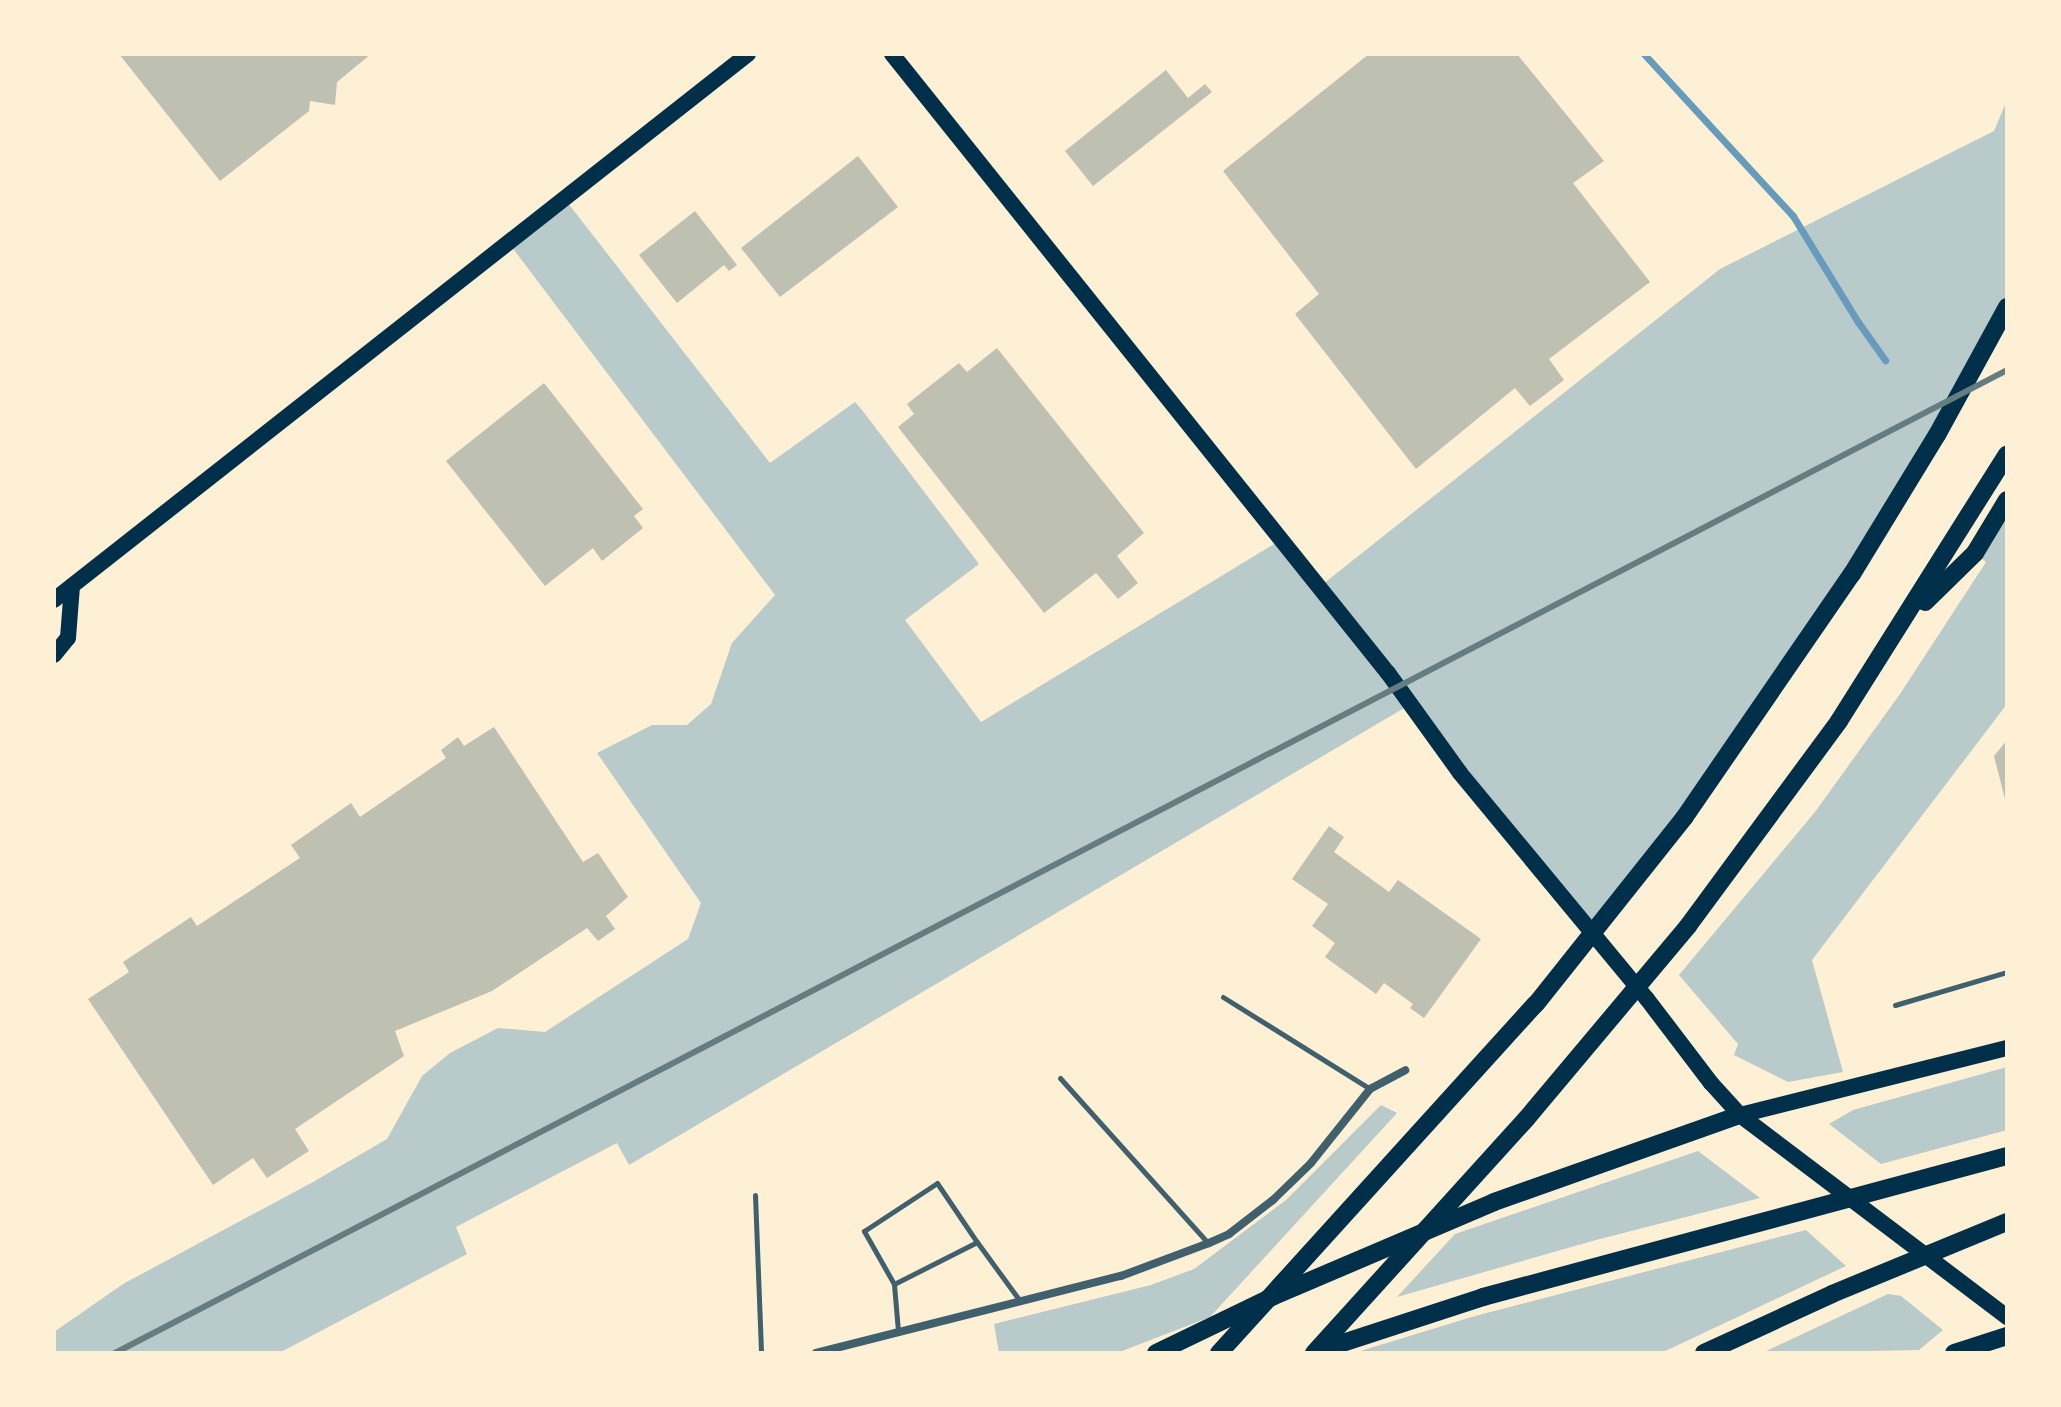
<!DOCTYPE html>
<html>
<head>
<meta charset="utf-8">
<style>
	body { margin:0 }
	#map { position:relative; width:2061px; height:1407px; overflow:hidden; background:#fdf0d5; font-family:Helvetica,sans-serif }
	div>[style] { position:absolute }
	.green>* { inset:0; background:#b9caca }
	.stream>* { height:7px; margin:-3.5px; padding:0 3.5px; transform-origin:3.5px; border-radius:3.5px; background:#669bbc }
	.building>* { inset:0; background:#bec0b2 }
	.service>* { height:5px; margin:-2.5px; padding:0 2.5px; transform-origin:2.5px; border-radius:2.5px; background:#3f606c }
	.minor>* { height:8px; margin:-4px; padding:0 4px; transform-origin:4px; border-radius:4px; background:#3f606c }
	.primary>* { height:16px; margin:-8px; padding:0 8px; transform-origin:8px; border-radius:8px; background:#003049 }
	.motorway>* { height:18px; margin:-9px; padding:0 9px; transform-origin:9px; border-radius:9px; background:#003049 }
	.rail>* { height:6px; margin:-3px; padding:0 3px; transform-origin:3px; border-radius:3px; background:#657d81 }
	span { translate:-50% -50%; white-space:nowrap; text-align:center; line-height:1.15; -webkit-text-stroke:8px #fdf0d5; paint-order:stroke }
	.frame { position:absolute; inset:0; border:56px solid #fdf0d5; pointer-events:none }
</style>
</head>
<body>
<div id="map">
	<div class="green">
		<div style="clip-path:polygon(2007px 100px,2007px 307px,1937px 435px,1598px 940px,1411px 704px,629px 1165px,617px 1143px,456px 1227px,467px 1254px,279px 1353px,54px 1353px,54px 1332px,123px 1284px,313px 1182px,387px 1139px,422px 1076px,450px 1053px,498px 1028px,545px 1032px,688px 939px,701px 903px,597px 753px,652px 725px,687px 725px,711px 704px,732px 643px,775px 595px,508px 242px,564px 198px,770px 463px,855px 402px,862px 410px,979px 564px,905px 620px,981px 722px,1279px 541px,1318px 588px,1720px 269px,1994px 131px)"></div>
		<div style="clip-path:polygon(2007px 500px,2007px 704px,1812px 960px,1843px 1072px,1788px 1082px,1734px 1055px,1738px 1044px,1679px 975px,1815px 812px,1900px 694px,1986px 562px,1975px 553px)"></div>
		<div style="clip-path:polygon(2007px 1067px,2007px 1130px,1881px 1164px,1829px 1124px,1853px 1110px)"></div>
		<div style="clip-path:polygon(1381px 1105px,1397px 1113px,1210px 1317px,1117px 1353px,999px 1353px,994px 1324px,1151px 1285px,1194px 1269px,1286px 1200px)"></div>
		<div style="clip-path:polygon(1698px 1151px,1760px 1198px,1596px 1240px,1397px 1297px,1455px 1234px)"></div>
		<div style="clip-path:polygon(1806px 1230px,1846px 1266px,1661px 1353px,1354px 1353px,1475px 1316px)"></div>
		<div style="clip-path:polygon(1888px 1294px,1901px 1296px,1943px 1330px,1919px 1350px,1762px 1353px)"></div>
	</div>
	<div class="stream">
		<div style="left:1644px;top:54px;width:220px;rotate:47.4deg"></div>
		<div style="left:1793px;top:216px;width:124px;rotate:58.5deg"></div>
		<div style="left:1858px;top:322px;width:47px;rotate:54.6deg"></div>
	</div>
	<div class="building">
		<div style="clip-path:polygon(119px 54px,371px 54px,337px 82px,335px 105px,310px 101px,309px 111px,220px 181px)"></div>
		<div style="clip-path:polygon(1369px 54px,1517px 54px,1604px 161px,1573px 183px,1650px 282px,1549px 359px,1564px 380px,1530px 406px,1515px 388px,1416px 469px,1295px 314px,1319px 294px,1223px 171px)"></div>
		<div style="clip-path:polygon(1166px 70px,1188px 98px,1205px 84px,1212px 92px,1093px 186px,1065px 151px)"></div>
		<div style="clip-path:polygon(858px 156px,898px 207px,780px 297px,741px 248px)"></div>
		<div style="clip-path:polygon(695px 211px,737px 265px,729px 271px,724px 265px,677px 303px,639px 255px)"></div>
		<div style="clip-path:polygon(997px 348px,1144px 533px,1117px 556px,1138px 583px,1118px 599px,1096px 573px,1044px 613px,898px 427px,914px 414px,907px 404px,959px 363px,967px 372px)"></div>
		<div style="clip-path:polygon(544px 383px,643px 509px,634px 516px,643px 528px,602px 561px,593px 548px,545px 586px,446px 461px)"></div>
		<div style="clip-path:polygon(494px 727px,583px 862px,598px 853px,628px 897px,606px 916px,615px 929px,598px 941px,587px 928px,492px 991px,395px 1031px,404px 1056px,295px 1129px,309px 1151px,267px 1178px,253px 1158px,213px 1185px,88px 999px,129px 972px,123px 962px,191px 917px,197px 926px,300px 858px,291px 845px,351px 803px,360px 817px,446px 758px,441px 750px,458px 737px,464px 746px)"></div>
		<div style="clip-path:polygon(2007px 740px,2007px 803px,2006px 803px,1994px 756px)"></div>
		<div style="clip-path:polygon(1329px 826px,1344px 837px,1334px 852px,1389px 892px,1398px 880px,1481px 939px,1424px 1018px,1410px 1008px,1413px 1004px,1384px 983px,1376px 994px,1325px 957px,1335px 943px,1312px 926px,1328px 904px,1292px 879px)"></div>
	</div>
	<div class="service">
		<div style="left:1223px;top:997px;width:173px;rotate:32deg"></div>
		<div style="left:1895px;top:1005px;width:117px;rotate:-16.4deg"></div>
		<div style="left:1060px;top:1078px;width:222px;rotate:48.1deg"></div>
		<div style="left:755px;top:1195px;width:158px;rotate:87.8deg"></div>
		<div style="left:894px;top:1284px;width:61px;rotate:-119.5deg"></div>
		<div style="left:864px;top:1231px;width:87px;rotate:-33.3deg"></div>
		<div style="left:937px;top:1183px;width:71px;rotate:55.9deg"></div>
		<div style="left:898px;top:1331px;width:47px;rotate:-94.9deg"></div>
		<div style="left:894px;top:1284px;width:93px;rotate:-26.8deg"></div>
		<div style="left:977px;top:1242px;width:73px;rotate:53.9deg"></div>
	</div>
	<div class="minor">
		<div style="left:816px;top:1353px;width:315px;rotate:-14.2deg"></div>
		<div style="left:1121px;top:1276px;width:94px;rotate:-20.6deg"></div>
		<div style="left:1209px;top:1243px;width:22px;rotate:-24deg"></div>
		<div style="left:1229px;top:1234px;width:56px;rotate:-37.7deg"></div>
		<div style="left:1273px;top:1200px;width:53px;rotate:-44.2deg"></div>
		<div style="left:1311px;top:1163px;width:95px;rotate:-51.4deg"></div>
		<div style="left:1370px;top:1089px;width:40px;rotate:-28deg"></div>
	</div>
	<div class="primary">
		<div style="left:892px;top:54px;width:793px;rotate:51.3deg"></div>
		<div style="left:1388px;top:673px;width:123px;rotate:54.2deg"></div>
		<div style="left:1460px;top:773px;width:293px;rotate:50.4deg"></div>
		<div style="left:1647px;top:999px;width:106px;rotate:52.7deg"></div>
		<div style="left:1711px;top:1083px;width:43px;rotate:47.8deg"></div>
		<div style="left:1740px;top:1115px;width:335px;rotate:37.1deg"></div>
		<div style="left:54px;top:600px;width:883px;rotate:-38.19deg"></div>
		<div style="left:54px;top:655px;width:22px;rotate:-51deg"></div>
		<div style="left:68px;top:638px;width:52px;rotate:-85.6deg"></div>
		<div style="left:1740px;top:1115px;width:275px;rotate:-14.1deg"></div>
	</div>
	<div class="motorway">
		<div style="left:1925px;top:602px;width:70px;rotate:-44.4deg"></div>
		<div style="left:1975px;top:553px;width:62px;rotate:-58.9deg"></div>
		<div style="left:1318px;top:1351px;width:174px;rotate:-18.1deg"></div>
		<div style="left:1483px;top:1297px;width:543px;rotate:-15.06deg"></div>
		<div style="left:1156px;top:1353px;width:131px;rotate:-25.8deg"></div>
		<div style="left:1274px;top:1296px;width:239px;rotate:-23.1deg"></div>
		<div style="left:1494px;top:1202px;width:261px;rotate:-19.5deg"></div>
		<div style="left:1219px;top:1353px;width:471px;rotate:-47.8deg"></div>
		<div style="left:1536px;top:1004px;width:238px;rotate:-51.5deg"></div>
		<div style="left:1684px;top:818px;width:296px;rotate:-55.5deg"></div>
		<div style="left:1852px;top:574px;width:163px;rotate:-58.6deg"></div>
		<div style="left:1937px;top:435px;width:146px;rotate:-61.3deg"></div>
		<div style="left:1314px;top:1353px;width:317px;rotate:-47.8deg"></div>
		<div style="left:1527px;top:1118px;width:251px;rotate:-50deg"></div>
		<div style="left:1688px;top:926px;width:255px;rotate:-53.6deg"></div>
		<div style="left:1839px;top:721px;width:315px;rotate:-57.8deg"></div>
		<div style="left:1704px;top:1353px;width:141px;rotate:-24.7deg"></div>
		<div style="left:1832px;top:1294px;width:189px;rotate:-22.4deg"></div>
		<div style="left:1954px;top:1353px;width:56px;rotate:-17.8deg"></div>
	</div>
	<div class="rail">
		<div style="left:115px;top:1353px;width:2132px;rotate:-27.45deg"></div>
	</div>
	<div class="frame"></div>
</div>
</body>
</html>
